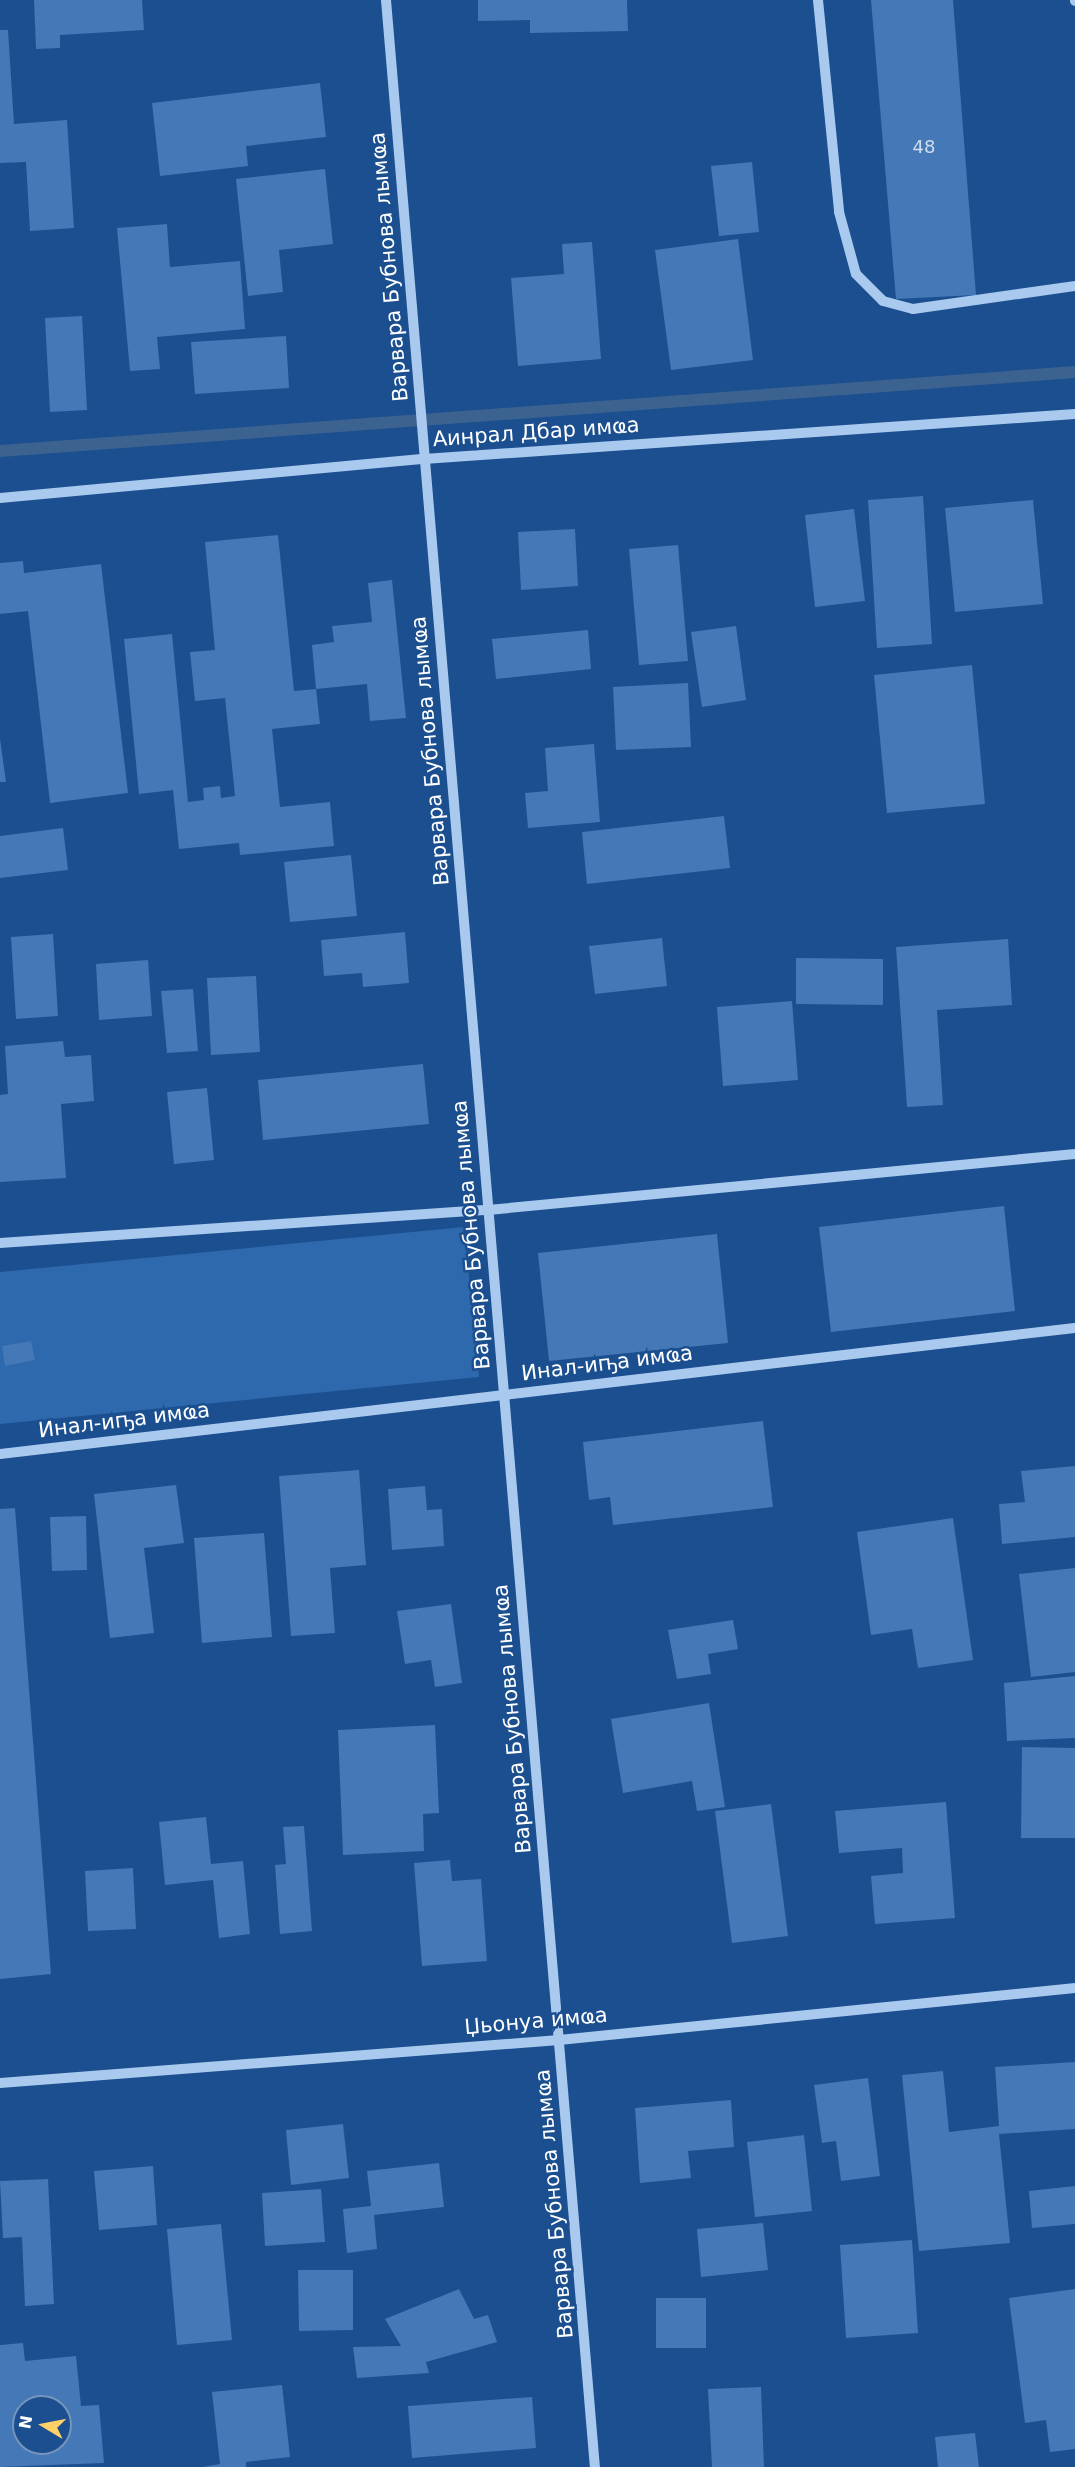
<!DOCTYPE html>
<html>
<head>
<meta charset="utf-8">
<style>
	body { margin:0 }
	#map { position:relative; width:1075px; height:2467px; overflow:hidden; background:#1b4f8f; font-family:"DejaVu Sans",sans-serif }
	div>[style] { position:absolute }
	.green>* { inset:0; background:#2e69ad }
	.stream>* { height:12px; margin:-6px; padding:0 6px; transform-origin:6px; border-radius:6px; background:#3c6290 }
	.building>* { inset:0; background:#4478b7 }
	.minor>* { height:10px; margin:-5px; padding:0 5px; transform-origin:5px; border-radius:5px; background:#a9c9ee }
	span { translate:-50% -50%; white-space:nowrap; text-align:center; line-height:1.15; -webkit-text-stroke:5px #1b4f8f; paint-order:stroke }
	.number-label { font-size:18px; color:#d0dded }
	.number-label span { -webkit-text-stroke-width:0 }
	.street-label { font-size:21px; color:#fff }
	.north { position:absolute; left:12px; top:2395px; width:60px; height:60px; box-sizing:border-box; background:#1b4f8f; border:2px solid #7695bc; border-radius:50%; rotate:280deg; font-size:16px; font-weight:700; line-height:24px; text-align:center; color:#fff }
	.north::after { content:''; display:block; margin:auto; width:21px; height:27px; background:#ffd166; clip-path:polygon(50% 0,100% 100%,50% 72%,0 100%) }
</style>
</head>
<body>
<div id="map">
	<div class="green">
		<div style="clip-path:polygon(464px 1227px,479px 1377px,0 1424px,0 1272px)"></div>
	</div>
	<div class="stream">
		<div style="left:0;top:451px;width:1078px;rotate:-4.2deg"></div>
	</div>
	<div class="building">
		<div style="clip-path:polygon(34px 0,142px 0,144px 30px,60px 35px,60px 48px,36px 49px)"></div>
		<div style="clip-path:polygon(478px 0,627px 0,628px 31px,530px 33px,530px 20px,478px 21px)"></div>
		<div style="clip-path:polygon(871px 0,953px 0,976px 295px,896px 299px)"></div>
		<div style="clip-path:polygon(0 30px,8px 30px,14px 124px,67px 120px,74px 228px,30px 231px,26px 162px,0 163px)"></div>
		<div style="clip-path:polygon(320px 83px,326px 137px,246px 146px,248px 166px,160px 176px,152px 103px)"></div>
		<div style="clip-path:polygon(752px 162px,759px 232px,719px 236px,711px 166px)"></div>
		<div style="clip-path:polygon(325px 169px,333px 244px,279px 250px,283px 292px,248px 296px,236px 179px)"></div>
		<div style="clip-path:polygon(167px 224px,170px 267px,240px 261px,245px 329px,157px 337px,160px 369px,130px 371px,117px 228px)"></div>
		<div style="clip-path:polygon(738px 239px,753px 360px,671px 370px,655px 250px)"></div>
		<div style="clip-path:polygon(592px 242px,601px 359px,518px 366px,511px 278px,564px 274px,562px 244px)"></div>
		<div style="clip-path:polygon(82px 316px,87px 410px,50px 412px,45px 318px)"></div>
		<div style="clip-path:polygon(286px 336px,289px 388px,195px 394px,191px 342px)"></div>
		<div style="clip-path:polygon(923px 496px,932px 644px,877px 648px,868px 500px)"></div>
		<div style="clip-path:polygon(1033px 500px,1043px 604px,955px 612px,945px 508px)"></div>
		<div style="clip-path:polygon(854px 509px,865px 601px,815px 607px,805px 515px)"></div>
		<div style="clip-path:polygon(575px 529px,578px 586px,521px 590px,518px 532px)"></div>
		<div style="clip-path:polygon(278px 535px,294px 691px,316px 689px,320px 724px,272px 729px,280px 807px,330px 802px,334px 846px,240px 855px,239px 843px,179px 849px,173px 790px,139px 794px,124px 639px,172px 634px,188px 802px,204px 800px,203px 788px,220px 786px,221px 798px,235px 796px,225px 698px,195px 701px,190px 652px,215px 650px,205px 542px)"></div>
		<div style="clip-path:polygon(678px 545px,688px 661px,639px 665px,629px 549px)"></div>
		<div style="clip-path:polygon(23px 561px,24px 573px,101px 564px,128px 793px,50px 803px,28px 611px,0 614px,0 563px)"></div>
		<div style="clip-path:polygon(392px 580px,406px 718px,370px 721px,367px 684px,316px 689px,312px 645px,334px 642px,332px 626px,372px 622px,368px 583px)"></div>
		<div style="clip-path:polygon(736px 626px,746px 700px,702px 707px,691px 632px)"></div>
		<div style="clip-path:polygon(588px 630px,591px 669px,496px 679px,492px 639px)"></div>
		<div style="clip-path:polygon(972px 665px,985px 804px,887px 813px,874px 675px)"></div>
		<div style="clip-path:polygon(688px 683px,691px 747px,616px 750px,613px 687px)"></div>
		<div style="clip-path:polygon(0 739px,6px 782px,0 782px)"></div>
		<div style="clip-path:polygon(594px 744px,600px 822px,528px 828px,525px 793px,548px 791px,545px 748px)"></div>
		<div style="clip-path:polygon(724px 816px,730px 868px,587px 884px,582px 832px)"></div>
		<div style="clip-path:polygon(63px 828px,68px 870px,0 878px,0 836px)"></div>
		<div style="clip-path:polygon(351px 855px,357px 916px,290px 922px,284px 862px)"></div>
		<div style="clip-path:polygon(405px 932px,409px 983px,363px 987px,362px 973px,324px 976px,321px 940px)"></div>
		<div style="clip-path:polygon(53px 934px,58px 1016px,16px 1019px,11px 937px)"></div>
		<div style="clip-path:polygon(662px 938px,667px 986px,595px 994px,589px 946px)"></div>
		<div style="clip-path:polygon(1008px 939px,1012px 1005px,937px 1010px,943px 1105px,907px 1107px,896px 947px)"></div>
		<div style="clip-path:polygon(796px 958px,883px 959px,883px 1005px,796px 1004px)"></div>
		<div style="clip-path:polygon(148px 960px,152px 1016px,99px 1020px,96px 964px)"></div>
		<div style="clip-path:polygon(256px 976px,260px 1052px,211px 1055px,207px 978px)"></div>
		<div style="clip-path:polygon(193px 989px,198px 1051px,167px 1053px,161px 991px)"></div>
		<div style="clip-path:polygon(792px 1001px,798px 1080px,723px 1086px,717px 1007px)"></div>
		<div style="clip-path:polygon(63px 1041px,65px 1057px,91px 1055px,94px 1101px,61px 1104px,66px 1178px,0 1182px,0 1095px,8px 1094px,5px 1046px)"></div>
		<div style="clip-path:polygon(423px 1064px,429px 1124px,263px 1140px,258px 1080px)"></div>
		<div style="clip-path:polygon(207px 1088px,214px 1160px,174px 1164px,167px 1092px)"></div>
		<div style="clip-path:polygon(1004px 1206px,1015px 1311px,831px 1332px,819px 1227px)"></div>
		<div style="clip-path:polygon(717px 1234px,728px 1343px,549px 1361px,538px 1253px)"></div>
		<div style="clip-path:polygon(31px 1341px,35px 1360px,5px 1366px,2px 1346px)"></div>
		<div style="clip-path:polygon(763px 1421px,773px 1507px,613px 1525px,610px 1497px,589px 1500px,583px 1442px)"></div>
		<div style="clip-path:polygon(1075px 1466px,1075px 1537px,1002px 1544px,999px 1504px,1025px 1502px,1021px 1471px)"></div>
		<div style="clip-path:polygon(359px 1470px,366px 1565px,330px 1568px,335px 1633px,291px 1636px,279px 1476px)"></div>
		<div style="clip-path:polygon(176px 1485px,184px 1543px,144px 1548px,154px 1633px,110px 1638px,94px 1494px)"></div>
		<div style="clip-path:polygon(425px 1486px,427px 1510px,442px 1509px,444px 1546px,392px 1550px,388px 1489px)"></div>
		<div style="clip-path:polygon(15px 1508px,51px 1974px,0 1979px,0 1509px)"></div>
		<div style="clip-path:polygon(86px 1516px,87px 1570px,52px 1571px,50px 1517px)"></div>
		<div style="clip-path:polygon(953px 1518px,973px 1660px,918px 1668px,912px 1629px,871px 1635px,857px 1532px)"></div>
		<div style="clip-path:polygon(264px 1533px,272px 1637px,202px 1643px,194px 1538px)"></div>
		<div style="clip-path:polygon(1075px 1568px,1075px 1672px,1031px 1677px,1019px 1574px)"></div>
		<div style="clip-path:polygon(451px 1604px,462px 1683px,435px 1687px,431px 1660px,405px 1664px,397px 1611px)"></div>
		<div style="clip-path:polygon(733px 1620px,738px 1649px,708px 1654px,711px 1674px,677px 1679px,668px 1630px)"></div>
		<div style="clip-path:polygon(1075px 1676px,1075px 1738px,1007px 1741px,1004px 1683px)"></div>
		<div style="clip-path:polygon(709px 1703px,725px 1807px,697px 1811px,692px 1781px,623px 1793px,611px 1719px)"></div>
		<div style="clip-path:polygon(435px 1725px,439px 1813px,423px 1814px,424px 1851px,343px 1855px,338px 1730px)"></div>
		<div style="clip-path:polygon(1022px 1747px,1075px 1748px,1075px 1838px,1021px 1838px)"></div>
		<div style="clip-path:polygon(946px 1802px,955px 1918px,875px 1924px,871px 1876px,903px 1873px,902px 1848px,839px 1853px,835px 1811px)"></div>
		<div style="clip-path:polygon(771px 1804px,788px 1936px,732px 1943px,715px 1811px)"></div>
		<div style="clip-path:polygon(206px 1817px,211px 1864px,243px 1861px,250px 1934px,219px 1938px,213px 1880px,165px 1885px,159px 1822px)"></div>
		<div style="clip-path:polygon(304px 1826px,312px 1931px,280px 1934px,275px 1865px,286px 1864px,283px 1827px)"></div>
		<div style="clip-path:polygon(450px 1860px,452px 1881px,481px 1879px,487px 1961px,422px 1966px,414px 1863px)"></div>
		<div style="clip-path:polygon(133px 1868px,136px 1929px,88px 1931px,85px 1871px)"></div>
		<div style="clip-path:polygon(1075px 2062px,1075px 2129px,999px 2134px,1010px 2243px,919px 2251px,902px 2075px,943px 2071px,949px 2132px,999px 2126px,995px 2067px)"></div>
		<div style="clip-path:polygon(868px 2078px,880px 2176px,841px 2181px,836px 2141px,822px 2143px,814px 2085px)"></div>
		<div style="clip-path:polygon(731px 2100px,734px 2147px,688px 2151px,691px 2178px,640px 2183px,635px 2108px)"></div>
		<div style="clip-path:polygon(343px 2124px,349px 2178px,291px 2185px,286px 2130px)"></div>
		<div style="clip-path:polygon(804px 2135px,812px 2211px,755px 2217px,747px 2142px)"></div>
		<div style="clip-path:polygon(439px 2163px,444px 2207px,374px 2215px,377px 2249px,347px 2253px,343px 2209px,371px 2206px,367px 2171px)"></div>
		<div style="clip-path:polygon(153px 2166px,157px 2225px,99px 2230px,94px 2171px)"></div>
		<div style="clip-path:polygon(48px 2179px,54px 2304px,25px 2306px,22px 2237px,3px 2238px,0 2181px)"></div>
		<div style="clip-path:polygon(1075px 2186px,1075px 2224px,1032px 2228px,1029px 2191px)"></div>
		<div style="clip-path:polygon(321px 2189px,325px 2242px,265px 2246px,262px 2193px)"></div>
		<div style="clip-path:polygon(763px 2223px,768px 2270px,701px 2277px,697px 2229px)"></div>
		<div style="clip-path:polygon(221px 2224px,232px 2340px,177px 2345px,167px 2229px)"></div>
		<div style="clip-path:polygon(912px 2240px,918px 2333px,846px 2338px,840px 2245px)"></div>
		<div style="clip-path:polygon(298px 2270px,353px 2270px,353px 2330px,299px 2331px)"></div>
		<div style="clip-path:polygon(459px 2289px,474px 2319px,488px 2315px,497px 2342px,426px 2362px,429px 2373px,357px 2378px,353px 2347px,401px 2346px,385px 2319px)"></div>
		<div style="clip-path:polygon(1075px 2289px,1075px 2449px,1050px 2452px,1046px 2420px,1025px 2423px,1009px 2298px)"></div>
		<div style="clip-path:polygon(656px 2298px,706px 2298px,706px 2348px,656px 2348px)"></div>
		<div style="clip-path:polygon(evenodd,23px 2343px,25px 2361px,76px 2356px,81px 2406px,99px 2405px,104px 2463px,0 2467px,0 2345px,23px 2343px,24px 2407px,60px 2407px,60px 2443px,24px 2443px,24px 2407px)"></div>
		<div style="clip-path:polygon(282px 2385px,290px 2457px,246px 2462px,246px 2467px,203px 2467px,220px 2464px,212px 2392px)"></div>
		<div style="clip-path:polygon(761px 2387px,764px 2467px,712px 2467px,708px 2389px)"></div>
		<div style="clip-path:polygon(532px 2397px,536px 2448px,412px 2458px,408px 2406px)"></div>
		<div style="clip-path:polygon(975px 2433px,979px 2467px,938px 2467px,935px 2437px)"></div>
	</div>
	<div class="minor">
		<div style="left:386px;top:0;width:2476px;rotate:85.16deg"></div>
		<div style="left:818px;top:0;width:213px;rotate:84.3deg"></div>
		<div style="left:839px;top:212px;width:64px;rotate:74.7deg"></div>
		<div style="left:856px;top:274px;width:38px;rotate:45deg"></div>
		<div style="left:883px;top:301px;width:31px;rotate:15deg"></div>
		<div style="left:913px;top:309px;width:164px;rotate:-8.1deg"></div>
		<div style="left:1075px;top:0;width:1px;rotate:90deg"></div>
		<div style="left:0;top:498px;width:426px;rotate:-5.3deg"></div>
		<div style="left:424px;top:459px;width:653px;rotate:-3.95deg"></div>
		<div style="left:0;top:1243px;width:489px;rotate:-3.9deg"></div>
		<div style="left:488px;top:1210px;width:590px;rotate:-5.45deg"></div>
		<div style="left:0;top:1454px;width:1082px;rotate:-6.69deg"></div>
		<div style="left:0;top:2083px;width:561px;rotate:-4.4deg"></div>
		<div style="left:559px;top:2040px;width:519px;rotate:-5.75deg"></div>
	</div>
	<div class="number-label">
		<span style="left:924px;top:147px">48</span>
	</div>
	<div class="street-label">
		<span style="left:389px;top:267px;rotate:-95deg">Варвара Бубнова лымҩа</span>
		<span style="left:536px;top:432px;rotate:-4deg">Аинрал Дбар имҩа</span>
		<span style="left:430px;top:751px;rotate:-95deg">Варвара Бубнова лымҩа</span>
		<span style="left:471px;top:1235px;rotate:-95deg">Варвара Бубнова лымҩа</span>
		<span style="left:607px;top:1363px;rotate:-7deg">Инал-иҧа имҩа</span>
		<span style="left:124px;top:1420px;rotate:-7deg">Инал-иҧа имҩа</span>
		<span style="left:512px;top:1719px;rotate:-95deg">Варвара Бубнова лымҩа</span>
		<span style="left:536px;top:2021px;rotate:-5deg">Џьонуа имҩа</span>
		<span style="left:554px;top:2204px;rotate:-95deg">Варвара Бубнова лымҩа</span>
	</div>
	<div class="north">N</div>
</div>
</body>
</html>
